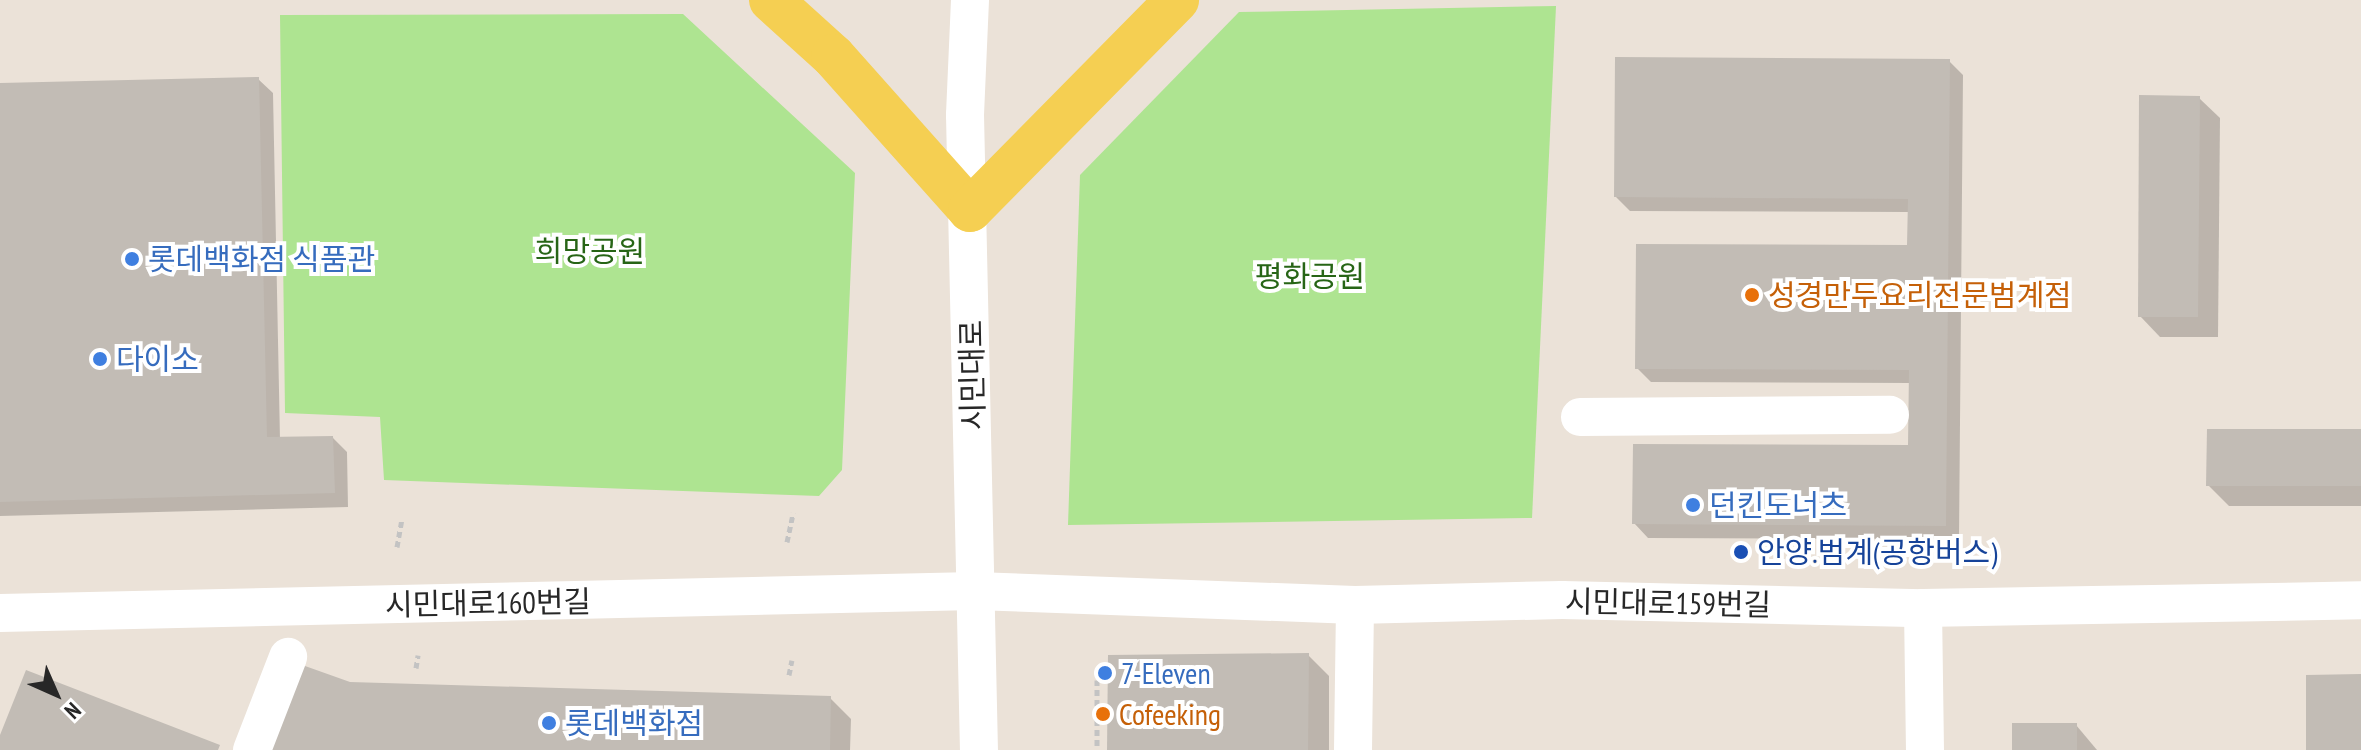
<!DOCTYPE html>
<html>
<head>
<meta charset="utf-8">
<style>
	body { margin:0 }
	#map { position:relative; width:2361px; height:750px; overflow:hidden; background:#ebe2d8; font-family:"PT Sans Narrow","Noto Sans KR",sans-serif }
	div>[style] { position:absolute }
	.green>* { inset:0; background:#aee491 }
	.shadow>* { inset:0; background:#0003 }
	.building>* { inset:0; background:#c2bcb5 }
	.path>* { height:5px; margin-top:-2.5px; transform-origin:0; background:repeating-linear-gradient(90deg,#c3c3c3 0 6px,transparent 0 10px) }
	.minor>* { height:38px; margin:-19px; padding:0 19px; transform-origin:19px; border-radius:19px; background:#fff }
	.major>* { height:44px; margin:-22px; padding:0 22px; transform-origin:22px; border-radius:22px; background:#f5cf52 }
	.dots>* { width:22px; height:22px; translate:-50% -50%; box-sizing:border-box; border:4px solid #fff; border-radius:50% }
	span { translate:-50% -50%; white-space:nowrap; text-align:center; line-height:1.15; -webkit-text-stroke:8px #fff; paint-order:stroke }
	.park-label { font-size:30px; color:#276516 }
	.shop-label { font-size:30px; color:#366cbe }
	.left { translate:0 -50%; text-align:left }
	.food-label { font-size:30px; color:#c56008 }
	.street-label { font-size:30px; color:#272727 }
	.transit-label { font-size:30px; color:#164399 }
	.north { position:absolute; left:16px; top:654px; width:80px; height:80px; -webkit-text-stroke:6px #fff; paint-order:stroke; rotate:135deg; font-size:22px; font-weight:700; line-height:32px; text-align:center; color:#272727 }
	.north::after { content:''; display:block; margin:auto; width:28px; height:36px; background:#272727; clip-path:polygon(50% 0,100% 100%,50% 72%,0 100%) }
</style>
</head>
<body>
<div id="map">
	<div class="green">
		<div style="clip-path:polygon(1556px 6px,1532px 518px,1068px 525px,1080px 175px,1239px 12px)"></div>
		<div style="clip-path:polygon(683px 14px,855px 173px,842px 470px,819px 496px,384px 480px,380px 417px,285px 413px,280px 15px)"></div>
	</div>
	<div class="shadow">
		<div style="clip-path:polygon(1949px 61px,1963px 75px,1959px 539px,1648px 538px,1634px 523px,1910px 447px,1911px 383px,1651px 382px,1637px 368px,1909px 247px,1909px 212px,1630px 211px,1616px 197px)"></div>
		<div style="clip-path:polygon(258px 79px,273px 93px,280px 439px,333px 438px,347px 452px,348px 507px,0 516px,0 85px)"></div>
		<div style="clip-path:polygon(2199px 98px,2220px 118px,2218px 337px,2160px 337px,2140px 316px)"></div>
		<div style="clip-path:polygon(2361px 431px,2361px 506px,2229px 506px,2208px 485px)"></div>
		<div style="clip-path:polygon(1308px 655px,1329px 676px,1329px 750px,1110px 750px)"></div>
		<div style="clip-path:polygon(350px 684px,830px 698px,851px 719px,850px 750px,259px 750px)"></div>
		<div style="clip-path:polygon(2076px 725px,2097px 750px,2014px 750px)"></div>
	</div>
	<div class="building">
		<div style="clip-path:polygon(1615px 57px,1950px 59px,1946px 526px,1632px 524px,1633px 444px,1908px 445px,1909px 370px,1635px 369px,1636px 244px,1907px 245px,1908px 199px,1614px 197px)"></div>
		<div style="clip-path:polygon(259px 77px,267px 437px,333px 436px,335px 493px,0 502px,0 83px)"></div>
		<div style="clip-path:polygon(2139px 95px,2200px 96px,2198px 317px,2138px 317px)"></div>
		<div style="clip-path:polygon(2207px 429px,2361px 429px,2361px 486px,2206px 486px)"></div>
		<div style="clip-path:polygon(1309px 653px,1308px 750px,1107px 750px,1108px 655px)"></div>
		<div style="clip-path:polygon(291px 661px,350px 682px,831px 696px,830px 750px,257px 750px)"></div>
		<div style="clip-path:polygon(26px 670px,220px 745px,218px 750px,0 750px,0 735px)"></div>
		<div style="clip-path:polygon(2361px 674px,2361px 750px,2306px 750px,2306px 675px)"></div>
		<div style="clip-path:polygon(2012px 723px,2077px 723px,2077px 750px,2012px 750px)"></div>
	</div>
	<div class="path">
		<div style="left:787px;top:542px;width:30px;rotate:-78deg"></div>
		<div style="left:397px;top:547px;width:29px;rotate:-80deg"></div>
		<div style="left:416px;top:668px;width:13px;rotate:-81deg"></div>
		<div style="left:789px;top:675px;width:15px;rotate:-79deg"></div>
		<div style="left:1097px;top:680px;width:70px;rotate:90deg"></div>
	</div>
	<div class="minor">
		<div style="left:970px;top:0;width:115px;rotate:92.5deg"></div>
		<div style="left:965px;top:115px;width:635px;rotate:88.74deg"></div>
		<div style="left:1580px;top:417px;width:310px;rotate:-0.4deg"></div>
		<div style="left:1923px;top:608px;width:142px;rotate:89.2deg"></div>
		<div style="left:0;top:613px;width:975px;rotate:-1.29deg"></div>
		<div style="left:975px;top:591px;width:380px;rotate:2.1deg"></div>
		<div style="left:1355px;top:605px;width:207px;rotate:-1.4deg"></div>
		<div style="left:1562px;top:600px;width:361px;rotate:1.3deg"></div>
		<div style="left:1923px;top:608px;width:438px;rotate:-1deg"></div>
		<div style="left:252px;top:750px;width:100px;rotate:-68.8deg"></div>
		<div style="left:1353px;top:750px;width:145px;rotate:-89.2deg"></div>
	</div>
	<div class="major">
		<div style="left:771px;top:0;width:84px;rotate:42.1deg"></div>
		<div style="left:833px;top:56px;width:206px;rotate:48.3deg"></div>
		<div style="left:970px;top:210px;width:295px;rotate:-45.4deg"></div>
	</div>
	<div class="dots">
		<div style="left:132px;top:259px;background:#3f7fe0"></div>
		<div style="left:1752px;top:295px;background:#e8710a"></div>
		<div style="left:100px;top:359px;background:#3f7fe0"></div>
		<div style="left:1693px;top:505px;background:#3f7fe0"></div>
		<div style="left:1741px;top:552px;background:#1a4fb4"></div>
		<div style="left:1105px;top:673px;background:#3f7fe0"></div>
		<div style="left:1103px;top:714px;background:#e8710a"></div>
		<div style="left:549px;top:723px;background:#3f7fe0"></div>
	</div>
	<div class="park-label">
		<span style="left:590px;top:251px">희망공원</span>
		<span style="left:1310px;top:276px">평화공원</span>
	</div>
	<div class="shop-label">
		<span class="left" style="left:148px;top:259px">롯데백화점 식품관</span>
		<span class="left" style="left:116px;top:359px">다이소</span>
		<span class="left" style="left:1709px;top:505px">던킨도너츠</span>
		<span class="left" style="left:1121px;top:673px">7-Eleven</span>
		<span class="left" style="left:565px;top:723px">롯데백화점</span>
	</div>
	<div class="food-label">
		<span class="left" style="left:1768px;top:295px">성경만두요리전문범계점</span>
		<span class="left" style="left:1119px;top:714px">Cofeeking</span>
	</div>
	<div class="street-label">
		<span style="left:972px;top:375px;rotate:-91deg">시민대로</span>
		<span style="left:488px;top:603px;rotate:-1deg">시민대로160번길</span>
		<span style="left:1668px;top:603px;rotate:1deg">시민대로159번길</span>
	</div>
	<div class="transit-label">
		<span class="left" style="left:1757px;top:552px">안양.범계(공항버스)</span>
	</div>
	<div class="north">N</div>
</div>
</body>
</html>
